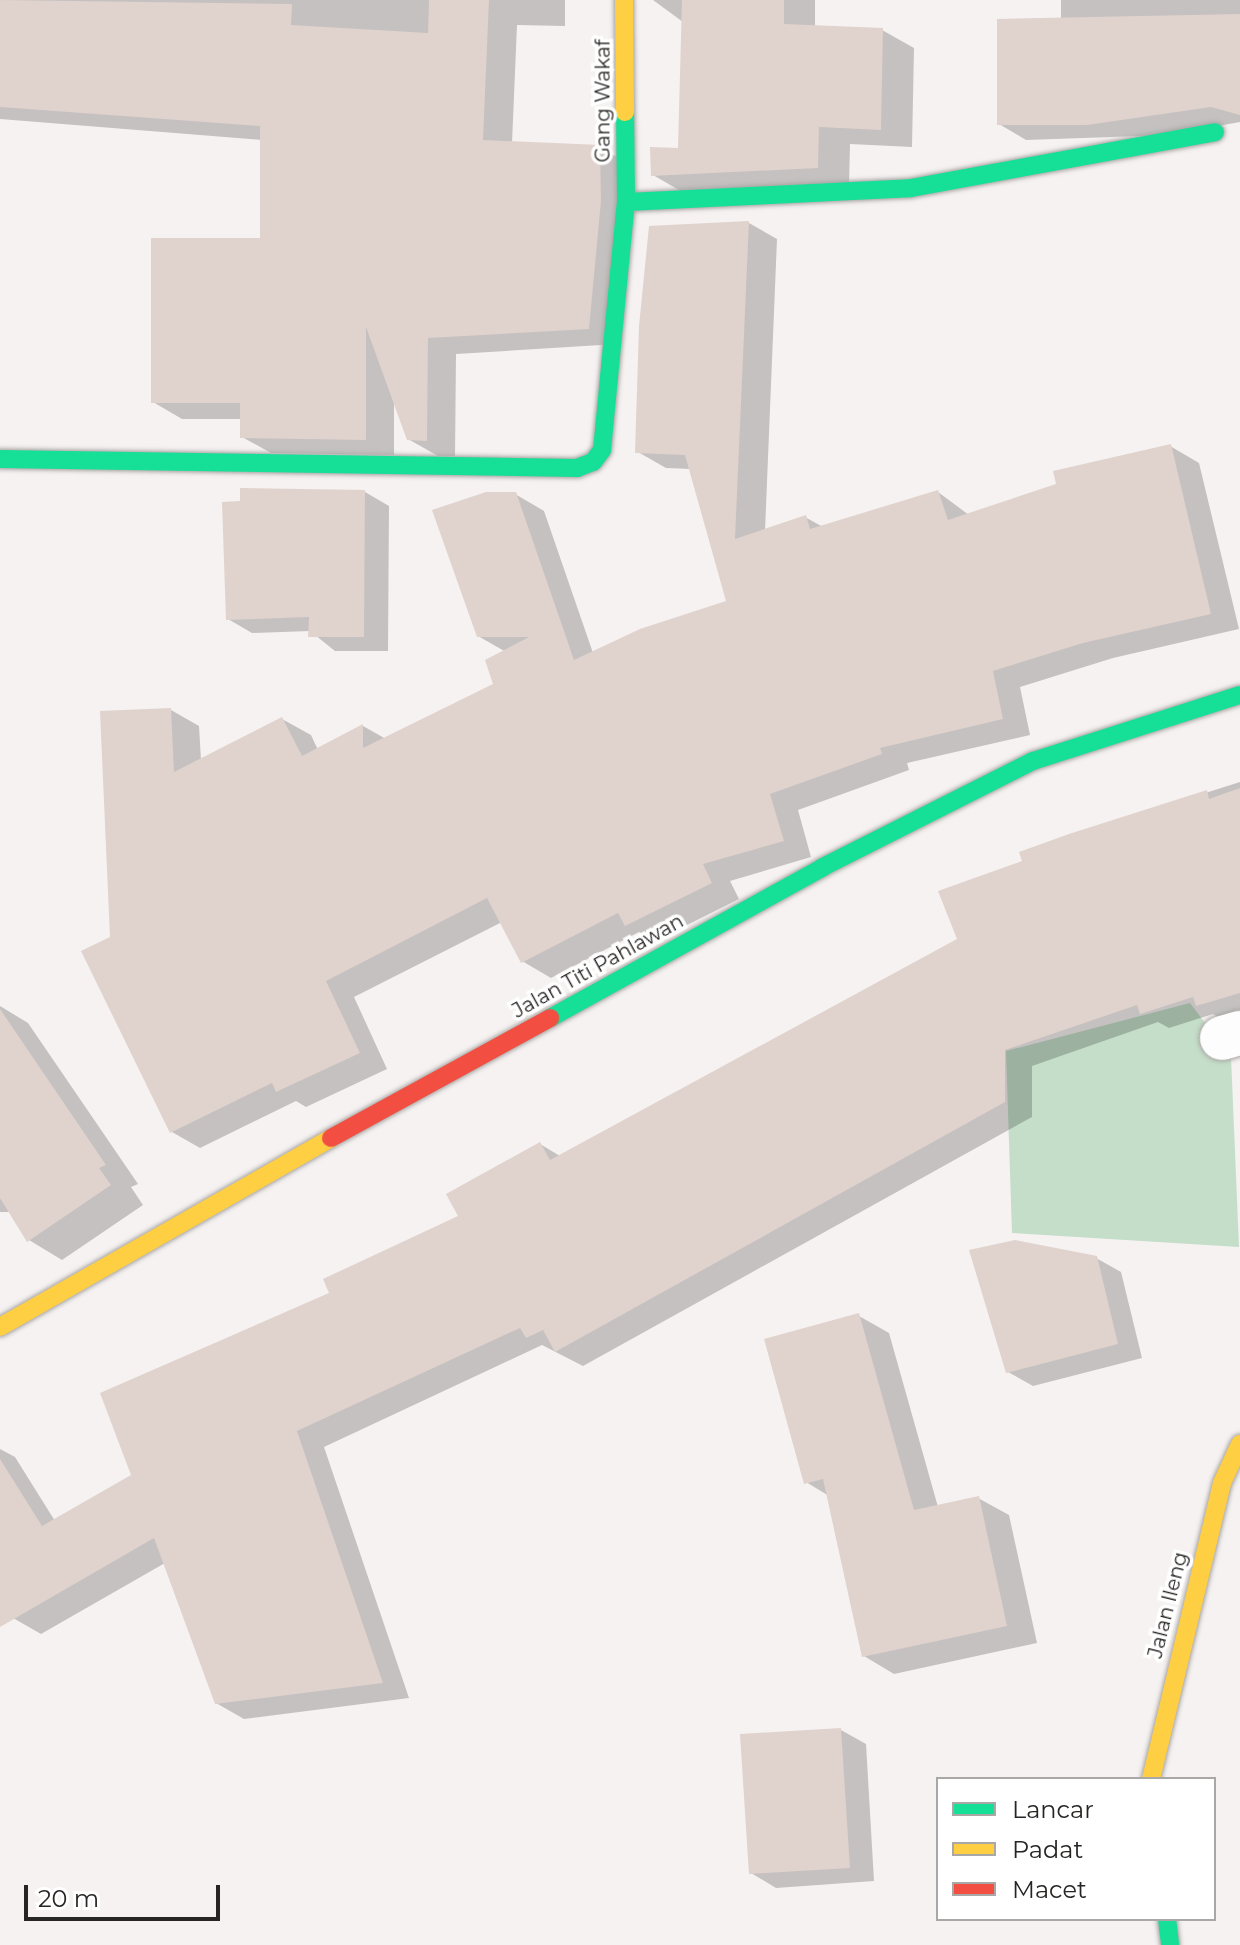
<!DOCTYPE html>
<html>
<head>
<meta charset="utf-8">
<style>
	body { margin:0 }
	#map { position:relative; width:1240px; height:1945px; overflow:hidden; background:#f5f2f1; font-family:Montserrat,sans-serif }
	div>[style] { position:absolute }
	.green>* { inset:0; background:#c4dec9 }
	.shadow>* { inset:0; background:#0003 }
	.building>* { inset:0; background:#e0d2cc }
	.roads { filter:drop-shadow(0 0 2px #a9a6a5) drop-shadow(0 0 2px #a9a6a5) }
	.street>* { height:44px; margin:-22px; padding:0 22px; transform-origin:22px; border-radius:22px; background:#fefdfd }
	.fast>* { height:18px; margin:-9px; padding:0 9px; transform-origin:9px; border-radius:9px; background:#16e098 }
	.slow>* { height:18px; margin:-9px; padding:0 9px; transform-origin:9px; border-radius:9px; background:#ffcf43 }
	.jam>* { height:18px; margin:-9px; padding:0 9px; transform-origin:9px; border-radius:9px; background:#f24e42 }
	span { translate:-50% -50%; white-space:nowrap; text-align:center; line-height:1.15; -webkit-text-stroke:7px #fff; paint-order:stroke }
	.street-label { font-size:20px; color:#272524 }
	.legend { position:absolute; left:936px; top:1777px; width:280px; height:144px; box-sizing:border-box; background:#fff; border:2px solid #a9a8a7; margin:0; padding:10px 14px; list-style:none; font-size:24px; color:#272524 }
	.legend li { display:flex; align-items:center; gap:16px; height:40px }
	.legend b { width:40px; border:2px solid #a9a8a7 }
	.scale { position:absolute; left:24px; top:1885px; width:196px; height:36px; box-sizing:border-box; border:4px solid #272524; border-top:0; padding-left:10px; font-size:24px; line-height:28px; white-space:nowrap; color:#272524; -webkit-text-stroke:6px #fff; paint-order:stroke }
</style>
</head>
<body>
<div id="map">
	<div class="green">
		<div style="clip-path:polygon(1190px 1003px,1231px 1057px,1239px 1247px,1012px 1233px,1006px 1051px)"></div>
	</div>
	<div class="shadow">
		<div style="clip-path:polygon(0 0,565px 0,565px 26px,517px 25px,512px 143px,600px 147px,629px 164px,617px 344px,456px 354px,455px 456px,438px 456px,408px 439px,394px 401px,394px 455px,271px 453px,242px 437px,242px 419px,182px 419px,153px 402px,262px 240px,262px 140px,0 119px)"></div>
		<div style="clip-path:polygon(653px 0,815px 0,815px 27px,882px 30px,914px 48px,912px 147px,850px 144px,849px 185px,684px 193px,653px 175px,680px 150px,683px 22px)"></div>
		<div style="clip-path:polygon(1061px 0,1240px 0,1240px 122px,1168px 135px,1026px 140px,999px 124px,1061px 21px)"></div>
		<div style="clip-path:polygon(749px 223px,777px 239px,765px 531px,805px 517px,823px 527px,938px 492px,969px 515px,1170px 446px,1199px 463px,1239px 629px,1113px 658px,1020px 687px,1030px 735px,907px 763px,909px 770px,798px 810px,811px 857px,730px 881px,739px 899px,655px 941px,639px 932px,551px 978px,522px 961px,502px 922px,354px 997px,387px 1069px,306px 1107px,296px 1101px,200px 1148px,172px 1132px,112px 938px,171px 710px,199px 726px,201px 760px,282px 719px,311px 735px,318px 750px,363px 726px,386px 739px,496px 685px,506px 652px,478px 636px,515px 494px,544px 511px,593px 653px,729px 602px,691px 469px,666px 468px,638px 452px)"></div>
		<div style="clip-path:polygon(365px 492px,389px 506px,388px 651px,335px 651px,310px 631px,252px 633px,228px 619px)"></div>
		<div style="clip-path:polygon(1240px 782px,1240px 1016px,1225px 1021px,1213px 1014px,1169px 1028px,1158px 1022px,1032px 1066px,1032px 1117px,583px 1366px,542px 1345px,324px 1447px,409px 1698px,244px 1719px,216px 1703px,165px 1563px,41px 1634px,13px 1618px,0 1597px,0 1449px,15px 1457px,55px 1521px,133px 1476px,332px 1294px,461px 1217px,540px 1144px,560px 1156px,959px 940px,1025px 862px,1070px 836px)"></div>
		<div style="clip-path:polygon(0 1006px,28px 1023px,138px 1184px,131px 1187px,143px 1205px,62px 1260px,29px 1240px,11px 1212px,0 1212px)"></div>
		<div style="clip-path:polygon(1096px 1258px,1121px 1272px,1142px 1358px,1033px 1386px,1008px 1372px)"></div>
		<div style="clip-path:polygon(859px 1316px,889px 1333px,938px 1507px,978px 1498px,1009px 1515px,1037px 1643px,894px 1674px,864px 1656px,829px 1496px,806px 1482px)"></div>
		<div style="clip-path:polygon(841px 1730px,866px 1744px,874px 1881px,776px 1888px,751px 1873px)"></div>
	</div>
	<div class="building">
		<div style="clip-path:polygon(0 0,292px 4px,291px 25px,428px 33px,429px 0,489px 0,483px 140px,600px 145px,601px 201px,589px 329px,428px 338px,427px 441px,407px 440px,366px 327px,366px 440px,240px 438px,240px 403px,151px 403px,151px 238px,260px 238px,260px 126px,0 107px)"></div>
		<div style="clip-path:polygon(682px 0,784px 0,784px 24px,883px 28px,881px 130px,819px 127px,818px 168px,651px 176px,650px 147px,678px 148px)"></div>
		<div style="clip-path:polygon(1240px 14px,1240px 115px,1211px 107px,1087px 125px,997px 125px,997px 19px)"></div>
		<div style="clip-path:polygon(749px 221px,735px 539px,806px 515px,810px 529px,938px 490px,948px 520px,1056px 484px,1053px 471px,1171px 444px,1211px 614px,1083px 643px,993px 671px,1003px 719px,880px 748px,882px 754px,770px 794px,784px 841px,703px 864px,712px 883px,625px 926px,618px 913px,521px 963px,487px 898px,326px 981px,360px 1053px,276px 1092px,272px 1083px,170px 1133px,81px 951px,110px 937px,100px 711px,171px 708px,174px 772px,282px 717px,302px 756px,363px 724px,363px 748px,493px 684px,485px 660px,529px 637px,477px 637px,432px 510px,486px 492px,516px 492px,574px 660px,640px 629px,726px 601px,685px 455px,635px 453px,639px 326px,649px 226px)"></div>
		<div style="clip-path:polygon(240px 488px,365px 490px,364px 637px,308px 637px,309px 617px,226px 620px,222px 502px,240px 501px)"></div>
		<div style="clip-path:polygon(1240px 788px,1240px 993px,1196px 1006px,1193px 997px,1140px 1014px,1137px 1005px,1005px 1050px,1005px 1102px,555px 1352px,543px 1330px,526px 1338px,520px 1328px,297px 1431px,383px 1683px,215px 1704px,154px 1538px,0 1627px,0 1459px,42px 1526px,131px 1475px,100px 1393px,329px 1293px,323px 1279px,458px 1216px,446px 1194px,540px 1142px,550px 1160px,957px 939px,938px 891px,1022px 861px,1019px 852px,1069px 834px,1207px 790px,1209px 799px)"></div>
		<div style="clip-path:polygon(0 1009px,106px 1165px,99px 1168px,111px 1185px,27px 1242px,0 1198px)"></div>
		<div style="clip-path:polygon(1015px 1240px,1097px 1256px,1118px 1344px,1006px 1373px,969px 1250px)"></div>
		<div style="clip-path:polygon(859px 1313px,914px 1510px,979px 1496px,1007px 1626px,862px 1657px,823px 1479px,804px 1484px,764px 1339px)"></div>
		<div style="clip-path:polygon(841px 1728px,850px 1868px,749px 1874px,740px 1734px)"></div>
	</div>
	<div class="roads">
		<div class="street">
			<div style="left:1222px;top:1038px;width:19px;rotate:-16deg"></div>
		</div>
		<div class="fast">
			<div style="left:626px;top:202px;width:285px;rotate:-2.8deg"></div>
			<div style="left:911px;top:188px;width:309px;rotate:-10.4deg"></div>
			<div style="left:0;top:459px;width:577px;rotate:0.89deg"></div>
			<div style="left:577px;top:468px;width:17px;rotate:-21deg"></div>
			<div style="left:593px;top:462px;width:15px;rotate:-53deg"></div>
			<div style="left:602px;top:450px;width:249px;rotate:-84.5deg"></div>
			<div style="left:626px;top:202px;width:90px;rotate:-90.6deg"></div>
			<div style="left:550px;top:1018px;width:312px;rotate:-28.9deg"></div>
			<div style="left:823px;top:867px;width:235px;rotate:-26.8deg"></div>
			<div style="left:1033px;top:761px;width:217px;rotate:-17.7deg"></div>
			<div style="left:1167px;top:1919px;width:26px;rotate:83deg"></div>
		</div>
		<div class="slow">
			<div style="left:624px;top:0;width:112px;rotate:89.5deg"></div>
			<div style="left:0;top:1327px;width:381px;rotate:-29.7deg"></div>
			<div style="left:1151px;top:1779px;width:304px;rotate:-76.5deg"></div>
			<div style="left:1222px;top:1483px;width:43px;rotate:-65.2deg"></div>
		</div>
		<div class="jam">
			<div style="left:331px;top:1138px;width:250px;rotate:-28.7deg"></div>
		</div>
	</div>
	<div class="street-label">
		<span style="left:603px;top:101px;rotate:-90deg">Gang Wakaf</span>
		<span style="left:598px;top:966px;rotate:-29deg">Jalan Titi Pahlawan</span>
		<span style="left:1168px;top:1605px;rotate:-76deg">Jalan Ileng</span>
	</div>
	<ul class="legend">
	<li><b style="height:10px;background:#16e098"></b>Lancar</li>
	<li><b style="height:10px;background:#ffcf43"></b>Padat</li>
	<li><b style="height:10px;background:#f24e42"></b>Macet</li>
	</ul>
	<div class="scale">20 m</div>
</div>
</body>
</html>
